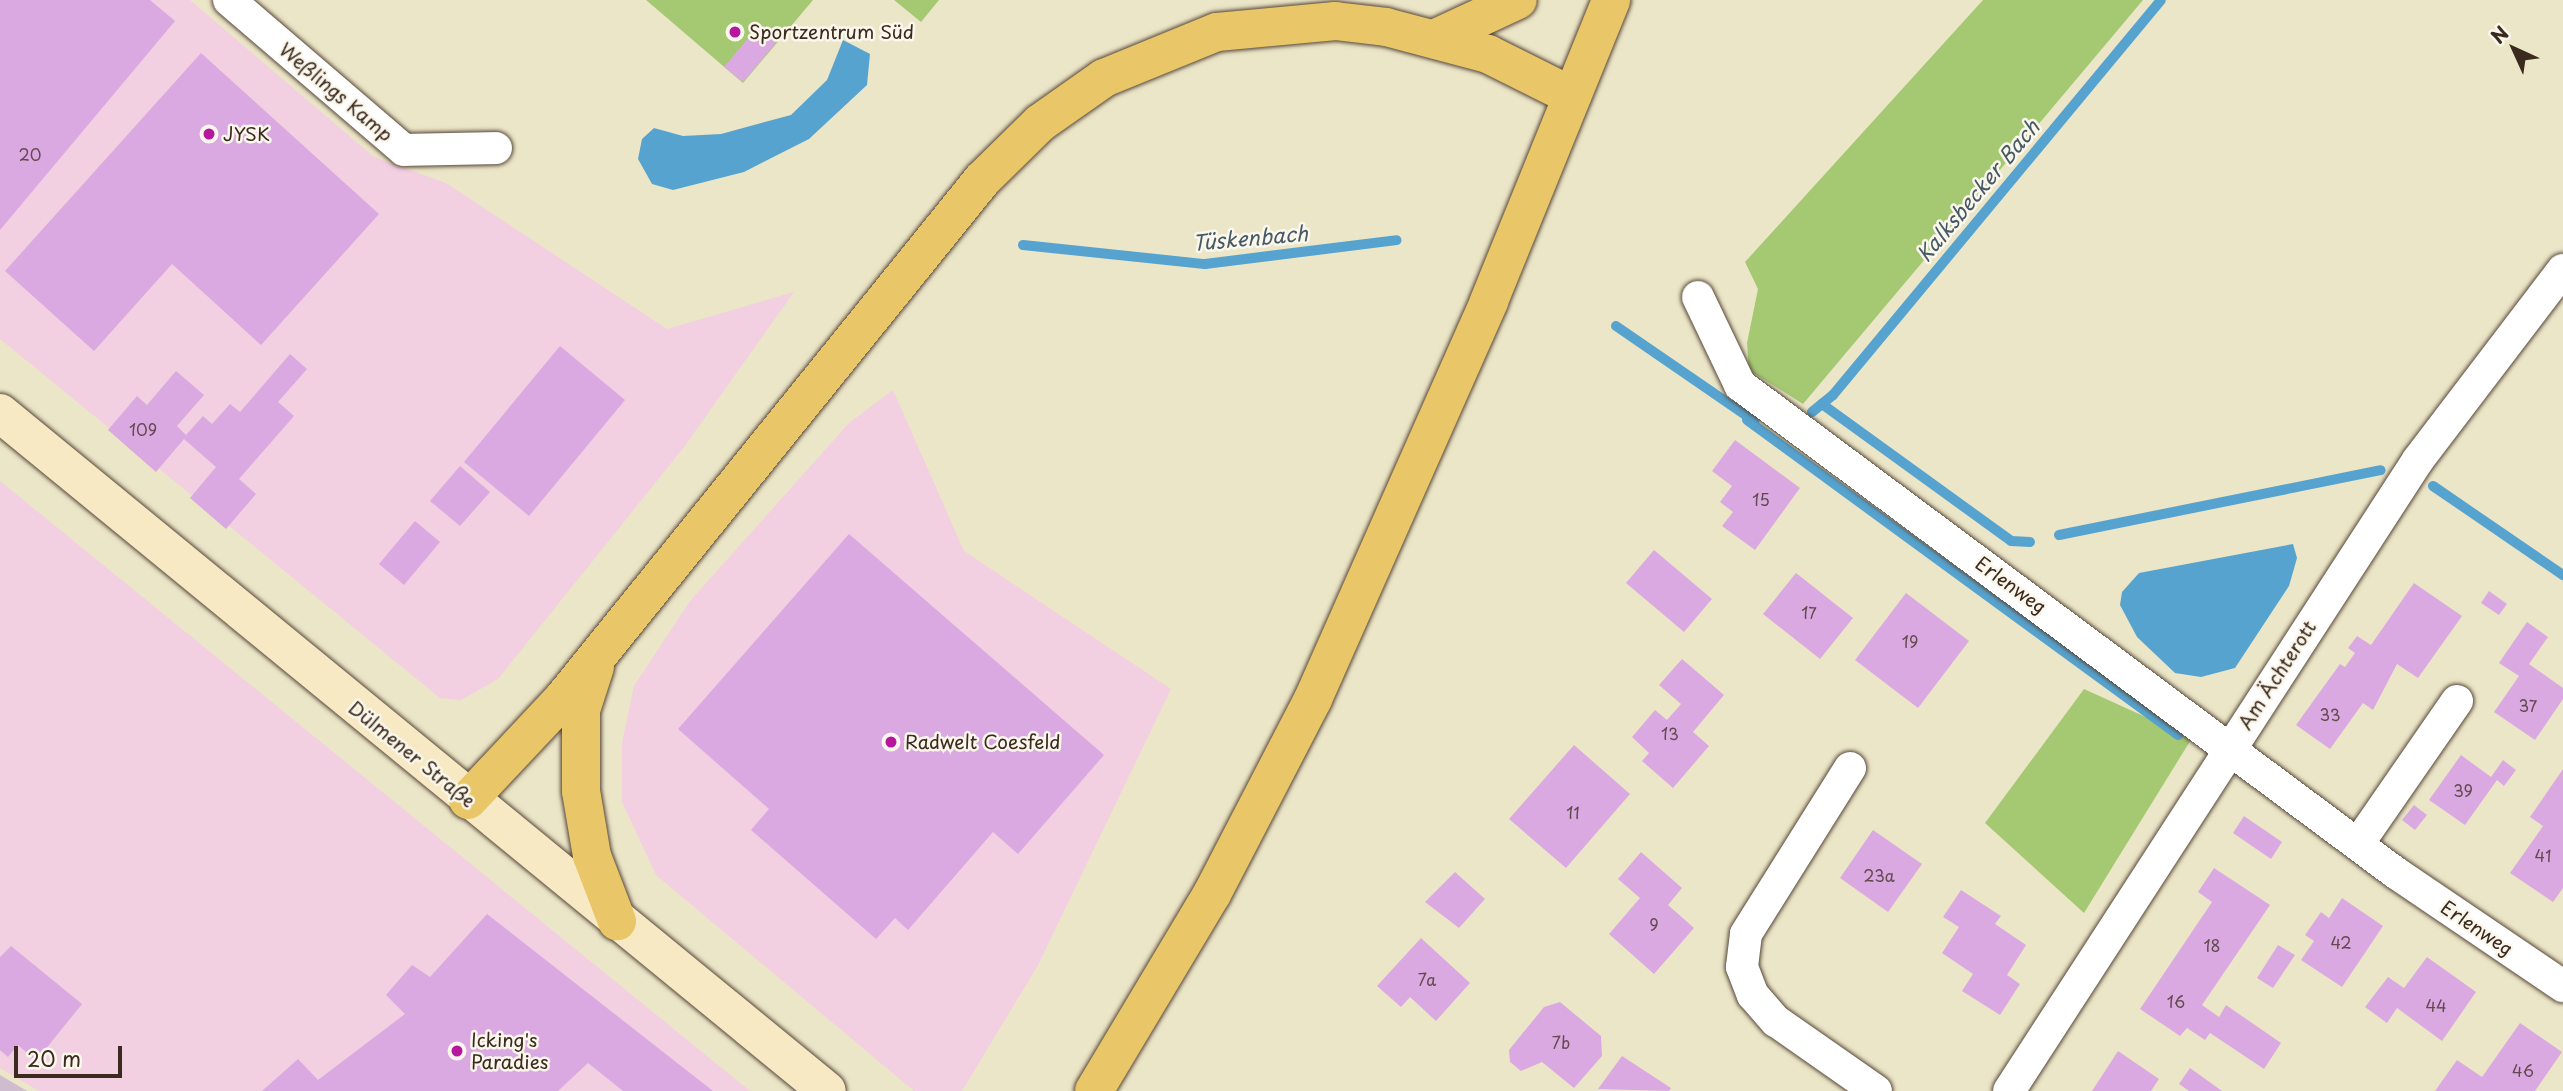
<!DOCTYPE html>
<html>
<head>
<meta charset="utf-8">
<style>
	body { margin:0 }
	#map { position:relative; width:2563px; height:1091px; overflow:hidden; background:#ece6c8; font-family:"Playpen Sans",sans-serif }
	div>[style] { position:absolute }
	.built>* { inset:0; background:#f2cfe1 }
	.industrial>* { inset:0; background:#cfbdcf }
	.green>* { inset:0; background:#a5c972 }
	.water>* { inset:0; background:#57a3cf }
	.stream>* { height:10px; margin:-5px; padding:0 5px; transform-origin:5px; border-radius:5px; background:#57a3cf }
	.building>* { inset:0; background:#dba9e1 }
	.roads { filter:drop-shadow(0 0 2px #564638) drop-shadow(0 0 2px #564638) }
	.street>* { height:32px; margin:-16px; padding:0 16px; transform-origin:16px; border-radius:16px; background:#fff }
	.secondary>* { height:38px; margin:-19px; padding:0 19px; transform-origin:19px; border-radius:19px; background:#f6e9c3 }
	.primary>* { height:38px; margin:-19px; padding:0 19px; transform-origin:19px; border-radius:19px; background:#e9c769 }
	.dots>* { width:19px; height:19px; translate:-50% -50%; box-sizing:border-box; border:4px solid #fbf7ec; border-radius:50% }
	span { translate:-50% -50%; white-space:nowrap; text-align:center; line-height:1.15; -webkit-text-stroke:5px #fbf7ec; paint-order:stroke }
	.number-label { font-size:16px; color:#634a4f }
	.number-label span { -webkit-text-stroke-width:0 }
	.poi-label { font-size:19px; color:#3b2a1e }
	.left { translate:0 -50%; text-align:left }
	.street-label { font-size:19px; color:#3b2a1e }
	.water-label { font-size:21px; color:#465a65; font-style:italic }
	.north { position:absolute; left:2479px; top:14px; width:70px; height:70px; -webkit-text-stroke:5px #fbf7ec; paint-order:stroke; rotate:315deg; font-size:19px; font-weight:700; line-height:28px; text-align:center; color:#3b2a1e }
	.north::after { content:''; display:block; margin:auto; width:24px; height:32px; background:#3b2a1e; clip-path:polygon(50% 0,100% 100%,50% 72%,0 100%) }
	.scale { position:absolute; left:14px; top:1046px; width:108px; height:32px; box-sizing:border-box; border:4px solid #3b2a1e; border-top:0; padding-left:9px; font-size:21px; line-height:24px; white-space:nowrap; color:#3b2a1e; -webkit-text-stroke:5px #fbf7ec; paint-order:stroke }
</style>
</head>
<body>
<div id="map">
	<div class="built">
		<div style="clip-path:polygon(0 0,190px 0,374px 157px,446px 183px,667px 329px,794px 292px,684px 447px,498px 679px,461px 700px,440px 698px,0 339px)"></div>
		<div style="clip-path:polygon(893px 390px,964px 551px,1171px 689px,1038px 965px,962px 1091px,914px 1091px,656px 875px,622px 802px,622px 743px,634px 686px,690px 601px,849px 423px)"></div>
		<div style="clip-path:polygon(0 481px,750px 1091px,39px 1091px,0 1068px)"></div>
	</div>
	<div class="industrial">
		<div style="clip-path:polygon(0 1075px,27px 1091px,0 1091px)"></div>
	</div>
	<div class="green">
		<div style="clip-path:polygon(646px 0,813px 0,743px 83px)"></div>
		<div style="clip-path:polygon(894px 0,939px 0,921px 22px)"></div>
		<div style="clip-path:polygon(1983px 0,2143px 0,1803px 404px,1749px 370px,1747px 343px,1758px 289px,1745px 262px)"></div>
		<div style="clip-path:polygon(2084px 689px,2192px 738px,2084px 913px,1985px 823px)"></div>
	</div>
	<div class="water">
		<div style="clip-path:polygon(843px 40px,870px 54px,867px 85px,809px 139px,744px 172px,673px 190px,652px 184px,638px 159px,642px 139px,654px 128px,683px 136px,721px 134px,791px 115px,827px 80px)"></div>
		<div style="clip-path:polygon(2293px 544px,2297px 558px,2289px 586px,2235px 668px,2201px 677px,2175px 673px,2137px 637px,2120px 605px,2122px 592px,2139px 573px)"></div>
	</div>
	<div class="stream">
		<div style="left:1023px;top:245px;width:183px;rotate:6deg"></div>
		<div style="left:1205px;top:264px;width:193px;rotate:-7.1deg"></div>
		<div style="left:1616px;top:326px;width:168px;rotate:34.5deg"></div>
		<div style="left:1822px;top:404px;width:233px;rotate:35.9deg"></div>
		<div style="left:2011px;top:541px;width:19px;rotate:3deg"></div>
		<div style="left:1812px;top:412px;width:27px;rotate:-39deg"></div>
		<div style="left:1833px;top:395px;width:513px;rotate:-50.29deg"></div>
		<div style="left:1747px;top:420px;width:534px;rotate:36.16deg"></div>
		<div style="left:2433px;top:486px;width:158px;rotate:34.4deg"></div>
		<div style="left:2059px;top:535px;width:328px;rotate:-11.4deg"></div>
	</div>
	<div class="building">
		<div style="clip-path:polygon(0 0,150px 0,175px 21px,0 230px)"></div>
		<div style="clip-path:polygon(760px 24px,779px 39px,743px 82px,724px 67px)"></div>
		<div style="clip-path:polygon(201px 53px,379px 214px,261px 345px,172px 264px,94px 351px,5px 271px)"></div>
		<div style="clip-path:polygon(560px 346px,625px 400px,529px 516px,464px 462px)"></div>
		<div style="clip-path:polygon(290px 354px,307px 369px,278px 402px,294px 416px,239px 479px,256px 494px,226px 529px,190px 498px,216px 467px,184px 439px,156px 472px,108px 430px,137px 396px,147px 405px,176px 371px,204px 395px,177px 426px,186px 435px,203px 416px,212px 424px,230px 404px,240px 412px)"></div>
		<div style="clip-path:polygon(1735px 440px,1800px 488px,1755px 550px,1722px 526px,1733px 512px,1720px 502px,1732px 486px,1712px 471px)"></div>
		<div style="clip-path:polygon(460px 466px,490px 492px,460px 526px,430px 501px)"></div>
		<div style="clip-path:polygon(415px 521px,440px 542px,404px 585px,379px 564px)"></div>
		<div style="clip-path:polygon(849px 534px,1104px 755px,1018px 854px,993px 832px,908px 930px,895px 918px,876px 939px,751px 830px,769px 809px,678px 729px)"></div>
		<div style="clip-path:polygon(1654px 550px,1712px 599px,1684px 632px,1626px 583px)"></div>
		<div style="clip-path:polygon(1796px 573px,1853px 618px,1820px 659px,1763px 614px)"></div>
		<div style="clip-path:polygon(2414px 583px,2462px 616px,2418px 678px,2397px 664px,2373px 710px,2363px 703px,2330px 749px,2296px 725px,2340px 664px,2345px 667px,2355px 653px,2348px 648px,2357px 636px,2371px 645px)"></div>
		<div style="clip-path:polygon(2489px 591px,2507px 604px,2499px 615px,2481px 603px)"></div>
		<div style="clip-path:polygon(1906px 593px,1969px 641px,1918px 708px,1855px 660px)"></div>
		<div style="clip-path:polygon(2527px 622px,2548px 637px,2529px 664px,2563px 688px,2563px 699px,2535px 740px,2494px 712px,2519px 676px,2499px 663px)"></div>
		<div style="clip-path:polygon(1682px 659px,1724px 695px,1693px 732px,1709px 746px,1673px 788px,1642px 761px,1649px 753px,1632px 737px,1655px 710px,1667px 720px,1681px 704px,1659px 685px)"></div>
		<div style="clip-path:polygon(1574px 745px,1630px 794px,1566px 868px,1509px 819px)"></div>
		<div style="clip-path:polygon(2461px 755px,2491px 777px,2503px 760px,2516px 770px,2504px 786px,2497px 780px,2465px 825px,2429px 800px)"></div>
		<div style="clip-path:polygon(2563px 769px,2563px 888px,2553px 902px,2510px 873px,2543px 826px,2530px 817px)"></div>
		<div style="clip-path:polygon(2414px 805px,2427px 815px,2415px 830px,2402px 820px)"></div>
		<div style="clip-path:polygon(2244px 816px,2282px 842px,2271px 859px,2233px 833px)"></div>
		<div style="clip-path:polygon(1873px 830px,1922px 864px,1888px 912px,1840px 878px)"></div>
		<div style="clip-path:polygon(1641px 852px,1682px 888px,1668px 905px,1694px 928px,1654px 974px,1609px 934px,1640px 898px,1618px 879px)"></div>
		<div style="clip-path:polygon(2214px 868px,2270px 905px,2202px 1005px,2219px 1017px,2226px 1005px,2281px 1043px,2264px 1069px,2210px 1033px,2205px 1040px,2187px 1028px,2180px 1036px,2140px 1009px,2212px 902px,2198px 892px)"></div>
		<div style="clip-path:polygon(1455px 872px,1485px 899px,1459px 928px,1425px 902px)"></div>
		<div style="clip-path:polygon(1961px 890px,2001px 916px,1995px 924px,2026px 945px,2007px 975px,2020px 984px,2000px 1015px,1962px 991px,1973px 974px,1942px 953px,1959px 927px,1943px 917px)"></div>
		<div style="clip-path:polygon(2342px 898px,2383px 926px,2342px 987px,2301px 960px,2314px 941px,2305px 935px,2321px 912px,2329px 918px)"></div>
		<div style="clip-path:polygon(487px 914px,713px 1091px,623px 1091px,588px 1063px,558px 1091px,262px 1091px,298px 1059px,318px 1080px,405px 1014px,386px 995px,412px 965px,430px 977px)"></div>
		<div style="clip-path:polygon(1421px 938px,1470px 983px,1436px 1021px,1410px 997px,1401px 1007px,1377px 986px)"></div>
		<div style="clip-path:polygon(2278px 945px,2295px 955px,2273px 988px,2257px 978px)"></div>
		<div style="clip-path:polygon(11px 946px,82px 1004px,36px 1061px,18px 1045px,8px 1057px,0 1050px,0 957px)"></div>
		<div style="clip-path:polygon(2427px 957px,2476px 992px,2442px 1041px,2397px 1008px,2387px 1023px,2365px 1007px,2388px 977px,2404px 988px)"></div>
		<div style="clip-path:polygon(1560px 1002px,1601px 1036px,1602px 1056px,1574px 1088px,1542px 1062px,1521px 1071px,1510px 1062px,1509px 1050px,1544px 1007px)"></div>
		<div style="clip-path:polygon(2520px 1023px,2562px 1052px,2535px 1091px,2435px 1091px,2457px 1060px,2482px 1077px)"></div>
		<div style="clip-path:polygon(2118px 1051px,2159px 1079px,2151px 1091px,2092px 1091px)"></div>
		<div style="clip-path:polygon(1622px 1056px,1671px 1088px,1669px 1091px,1598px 1089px)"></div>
		<div style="clip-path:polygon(2190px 1068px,2222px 1091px,2189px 1091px,2179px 1084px)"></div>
	</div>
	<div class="roads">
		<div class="street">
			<div style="left:229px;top:0;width:230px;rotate:40.6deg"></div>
			<div style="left:404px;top:150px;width:92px;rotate:-1.2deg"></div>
			<div style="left:1698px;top:297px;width:98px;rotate:64.5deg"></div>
			<div style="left:1740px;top:385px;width:818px;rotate:36.65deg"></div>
			<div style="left:2396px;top:873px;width:202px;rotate:34.1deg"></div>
			<div style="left:1850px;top:768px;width:196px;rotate:122.1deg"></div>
			<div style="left:1746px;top:934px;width:33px;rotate:97deg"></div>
			<div style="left:1742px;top:967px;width:30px;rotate:69deg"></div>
			<div style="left:1753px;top:995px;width:35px;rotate:49deg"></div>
			<div style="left:1776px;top:1021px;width:122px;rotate:35deg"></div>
			<div style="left:2358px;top:844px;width:174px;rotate:-55.3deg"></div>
			<div style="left:2009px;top:1091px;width:752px;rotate:-57.05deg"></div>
			<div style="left:2418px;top:460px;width:239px;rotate:-52.7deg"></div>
		</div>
		<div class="secondary">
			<div style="left:0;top:413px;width:1069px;rotate:39.35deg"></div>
		</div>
		<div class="primary">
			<div style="left:1436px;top:38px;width:90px;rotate:-24.9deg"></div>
			<div style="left:595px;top:667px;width:45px;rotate:108deg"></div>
			<div style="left:581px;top:710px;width:81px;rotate:90deg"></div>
			<div style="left:581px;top:791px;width:66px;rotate:80.4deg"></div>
			<div style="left:592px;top:856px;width:70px;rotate:69deg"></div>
			<div style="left:468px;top:800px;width:137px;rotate:-46.8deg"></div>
			<div style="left:562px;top:700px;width:668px;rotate:-51.07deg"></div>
			<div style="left:982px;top:180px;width:81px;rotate:-44.5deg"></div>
			<div style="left:1040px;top:123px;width:78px;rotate:-35.1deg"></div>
			<div style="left:1104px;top:78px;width:122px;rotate:-22.2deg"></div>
			<div style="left:1217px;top:32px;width:119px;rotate:-5.3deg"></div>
			<div style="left:1335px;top:21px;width:51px;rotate:6.7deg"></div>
			<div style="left:1386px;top:27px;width:106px;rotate:14.8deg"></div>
			<div style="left:1488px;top:54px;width:94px;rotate:26.6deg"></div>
			<div style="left:1094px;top:1091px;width:230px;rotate:-59.1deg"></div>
			<div style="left:1212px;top:894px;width:220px;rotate:-62.6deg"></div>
			<div style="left:1313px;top:699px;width:435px;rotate:-66.1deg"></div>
			<div style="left:1489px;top:301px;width:325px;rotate:-67.9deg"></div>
		</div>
	</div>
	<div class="dots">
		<div style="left:735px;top:32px;background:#b5179e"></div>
		<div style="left:209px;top:134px;background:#b5179e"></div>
		<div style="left:891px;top:742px;background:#b5179e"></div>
		<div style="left:457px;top:1051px;background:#b5179e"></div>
	</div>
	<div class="number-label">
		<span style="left:30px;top:154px">20</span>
		<span style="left:143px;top:429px">109</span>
		<span style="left:1761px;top:499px">15</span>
		<span style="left:1809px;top:612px">17</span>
		<span style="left:1910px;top:641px">19</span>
		<span style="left:2528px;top:705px">37</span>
		<span style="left:2330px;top:714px">33</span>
		<span style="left:1670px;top:733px">13</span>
		<span style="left:2463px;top:790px">39</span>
		<span style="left:1573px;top:812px">11</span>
		<span style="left:2543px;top:855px">41</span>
		<span style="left:1879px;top:875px">23a</span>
		<span style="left:1654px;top:924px">9</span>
		<span style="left:2341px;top:942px">42</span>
		<span style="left:2212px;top:945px">18</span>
		<span style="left:1427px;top:979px">7a</span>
		<span style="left:2176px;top:1001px">16</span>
		<span style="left:2436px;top:1005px">44</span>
		<span style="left:1561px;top:1042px">7b</span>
		<span style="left:2523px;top:1070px">46</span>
	</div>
	<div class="poi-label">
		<span class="left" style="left:749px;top:32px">Sportzentrum Süd</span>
		<span class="left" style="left:223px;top:134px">JYSK</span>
		<span class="left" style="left:905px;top:742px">Radwelt Coesfeld</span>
		<span class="left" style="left:471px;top:1051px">Icking's<br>Paradies</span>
	</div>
	<div class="street-label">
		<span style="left:336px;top:92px;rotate:40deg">Weßlings Kamp</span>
		<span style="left:2011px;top:585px;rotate:36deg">Erlenweg</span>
		<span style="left:2277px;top:675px;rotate:-57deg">Am Ächterott</span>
		<span style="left:412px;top:754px;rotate:39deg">Dülmener Straße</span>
		<span style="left:2477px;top:928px;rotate:34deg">Erlenweg</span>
	</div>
	<div class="water-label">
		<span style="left:1977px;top:190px;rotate:-50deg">Kalksbecker Bach</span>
		<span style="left:1250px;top:237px;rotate:-5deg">Tüskenbach</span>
	</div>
	<div class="north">N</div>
	<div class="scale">20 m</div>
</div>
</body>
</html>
